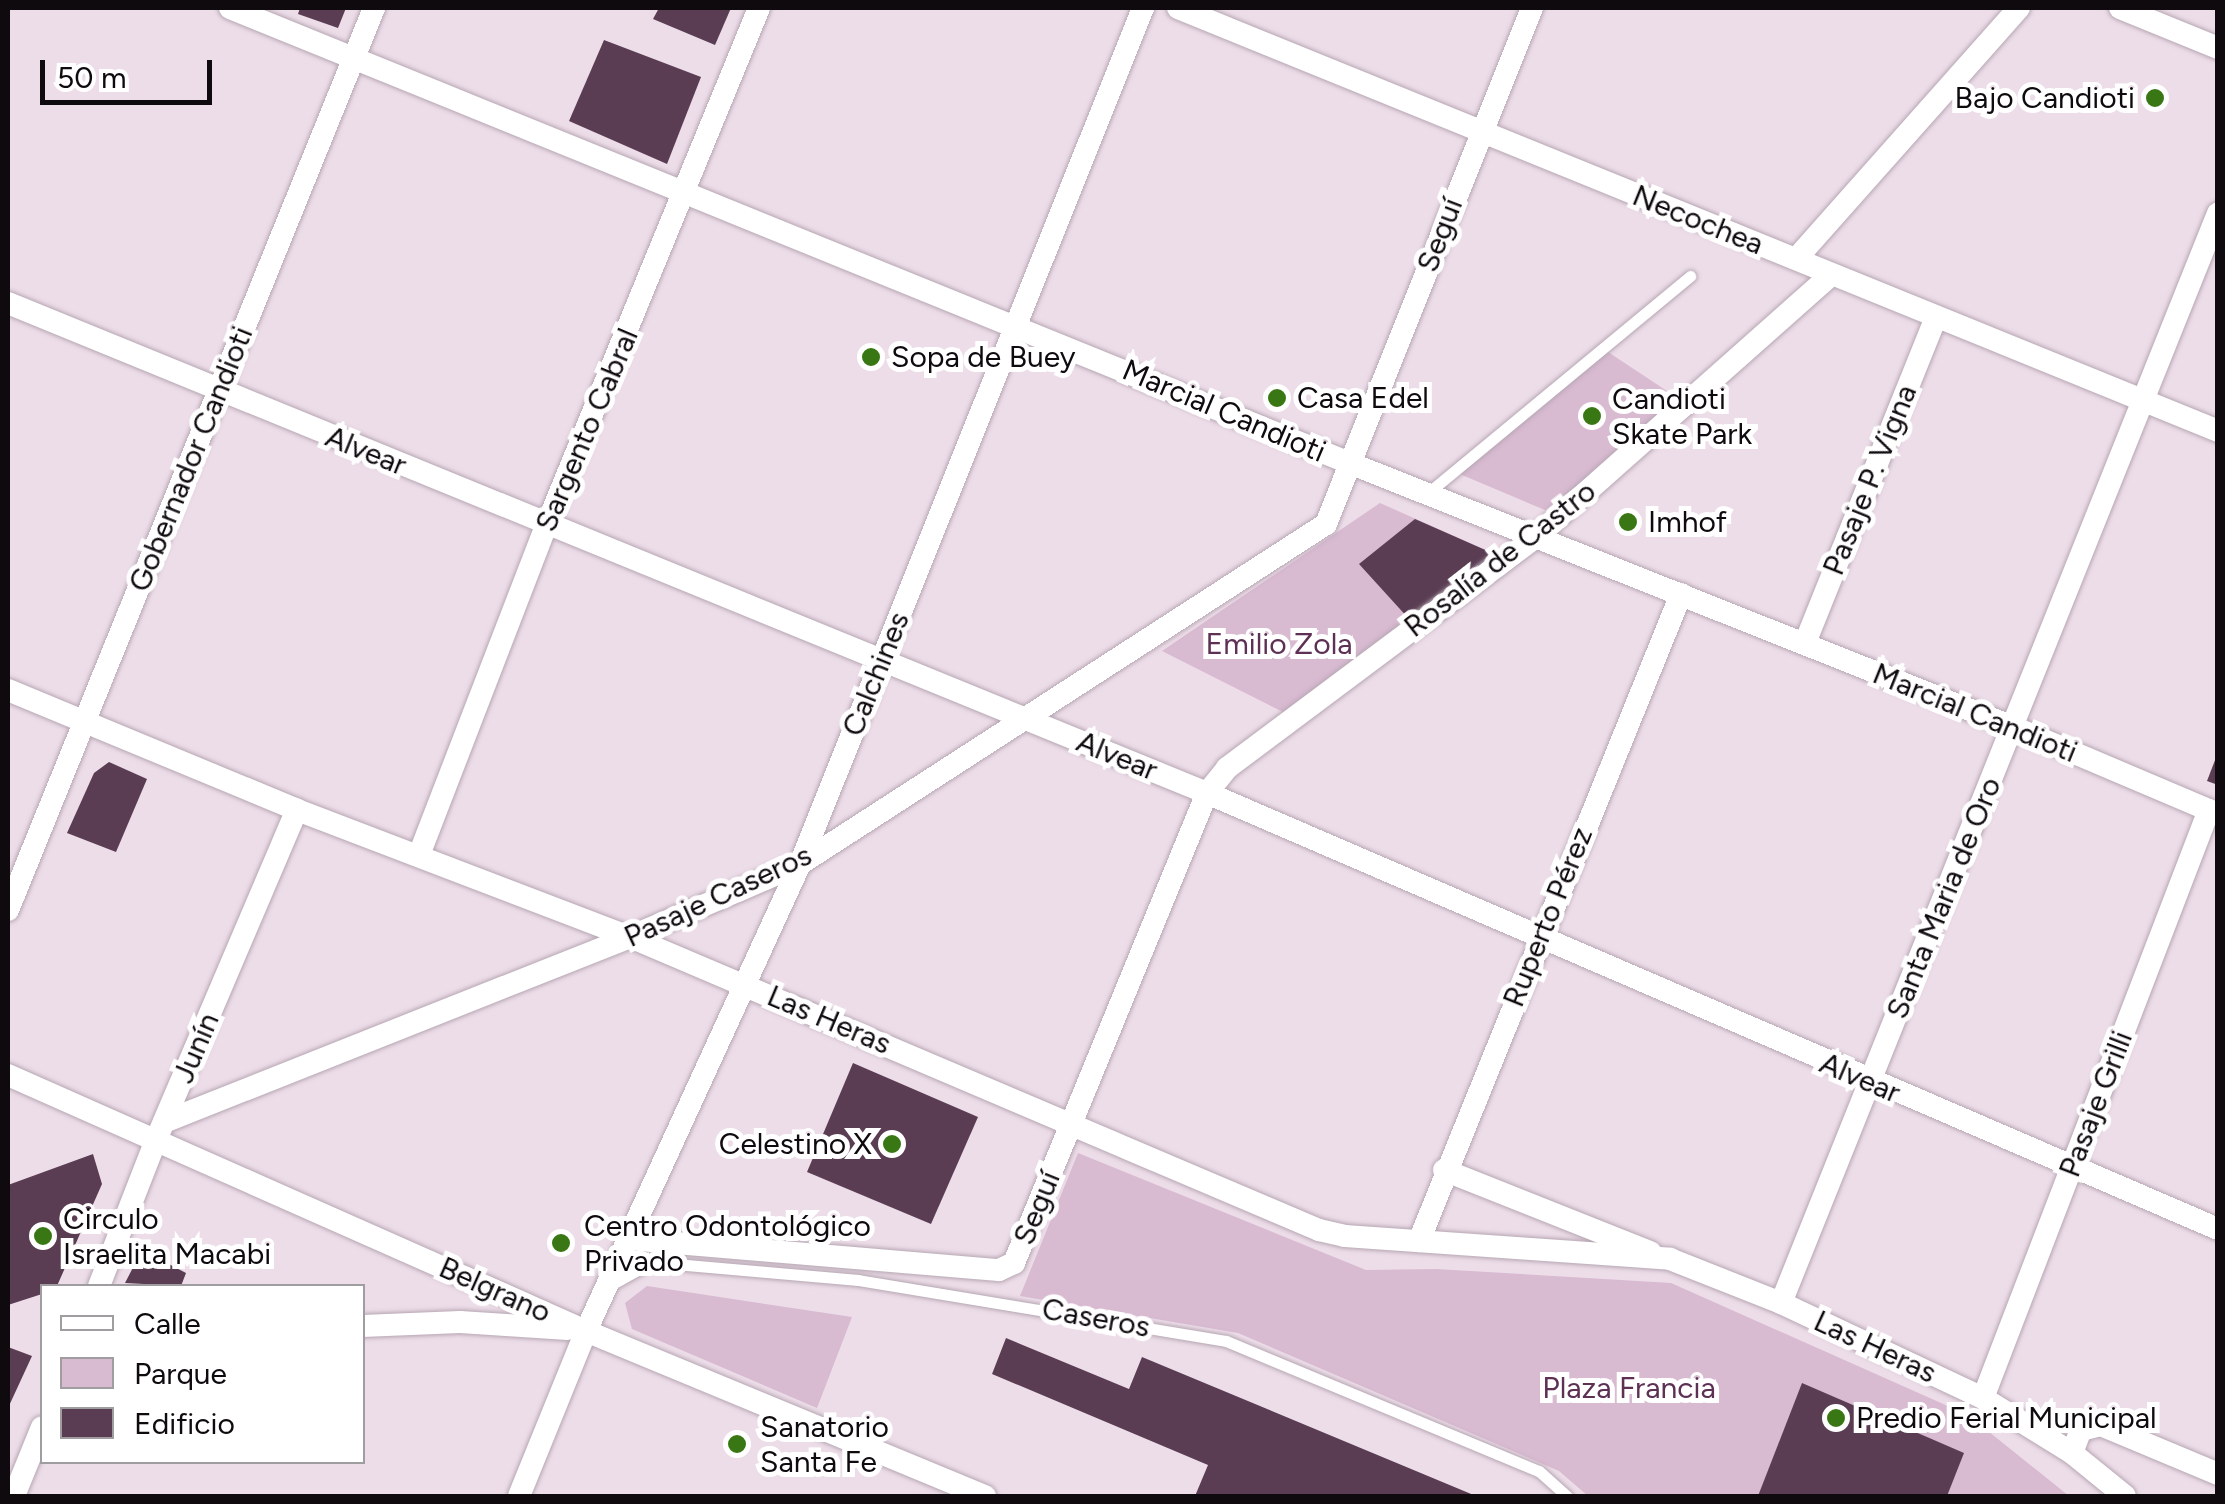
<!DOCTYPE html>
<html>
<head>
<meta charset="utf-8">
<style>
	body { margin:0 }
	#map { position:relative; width:2225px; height:1504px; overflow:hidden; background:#eddde9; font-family:Figtree,sans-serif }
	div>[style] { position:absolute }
	.green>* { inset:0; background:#d8bad1 }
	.building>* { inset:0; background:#5a3d53 }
	.roads { filter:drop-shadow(0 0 2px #b6a7b3) drop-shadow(0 0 2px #b6a7b3) }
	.lane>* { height:11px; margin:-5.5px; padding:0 5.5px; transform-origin:5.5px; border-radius:5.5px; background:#fff }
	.street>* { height:22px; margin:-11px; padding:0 11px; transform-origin:11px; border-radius:11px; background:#fff }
	.dots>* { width:28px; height:28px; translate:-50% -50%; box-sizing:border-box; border:5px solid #fff; border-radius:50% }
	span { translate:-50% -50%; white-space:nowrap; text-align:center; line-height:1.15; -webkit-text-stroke:10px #fff; paint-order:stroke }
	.poi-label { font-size:30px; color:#0f0a0e }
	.right { translate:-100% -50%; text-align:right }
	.left { translate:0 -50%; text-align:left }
	.street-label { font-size:30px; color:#0f0a0e }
	.park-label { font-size:30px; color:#5d3054 }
	.frame { position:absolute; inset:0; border:10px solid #0f0a0e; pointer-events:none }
	.legend { position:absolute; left:40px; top:1284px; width:325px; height:180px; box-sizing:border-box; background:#fff; border:2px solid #9f9d9f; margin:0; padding:12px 18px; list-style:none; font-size:30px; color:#0f0a0e }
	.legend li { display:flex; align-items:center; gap:20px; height:50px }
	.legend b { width:50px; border:2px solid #9f9d9f }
	.scale { position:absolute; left:40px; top:60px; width:172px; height:45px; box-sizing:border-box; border:5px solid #0f0a0e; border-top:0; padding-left:12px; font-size:30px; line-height:35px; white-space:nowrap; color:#0f0a0e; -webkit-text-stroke:8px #fff; paint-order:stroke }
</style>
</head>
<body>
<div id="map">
	<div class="green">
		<div style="clip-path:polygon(1605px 350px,1679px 399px,1552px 513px,1455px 472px)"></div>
		<div style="clip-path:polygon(1380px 503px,1499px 556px,1285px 713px,1162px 651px)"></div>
		<div style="clip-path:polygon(1078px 1153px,1366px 1270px,1436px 1269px,1671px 1283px,1968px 1415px,2069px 1496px,1588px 1496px,1559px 1471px,1238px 1333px,1020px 1296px)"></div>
		<div style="clip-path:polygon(647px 1286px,852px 1317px,817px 1408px,632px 1329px,625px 1303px)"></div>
	</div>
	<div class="building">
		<div style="clip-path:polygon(300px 8px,346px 8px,338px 28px,298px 14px)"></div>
		<div style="clip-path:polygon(659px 8px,731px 8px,715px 45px,653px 19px)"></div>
		<div style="clip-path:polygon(604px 40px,701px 77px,667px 164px,569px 121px)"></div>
		<div style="clip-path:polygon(1415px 519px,1499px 556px,1409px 619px,1359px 564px)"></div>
		<div style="clip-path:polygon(2217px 755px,2218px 755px,2218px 785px,2207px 781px)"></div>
		<div style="clip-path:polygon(109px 762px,147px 779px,116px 852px,67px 833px,94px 773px)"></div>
		<div style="clip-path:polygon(853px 1063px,978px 1117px,931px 1224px,807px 1172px)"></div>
		<div style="clip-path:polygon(93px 1154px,102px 1184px,57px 1286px,42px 1286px,42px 1294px,8px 1305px,8px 1185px)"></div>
		<div style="clip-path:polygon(142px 1250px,186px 1273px,181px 1286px,125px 1283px)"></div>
		<div style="clip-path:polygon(1006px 1338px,1129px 1389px,1142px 1357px,1476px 1496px,1195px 1496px,1208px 1465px,992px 1374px)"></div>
		<div style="clip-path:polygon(8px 1347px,32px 1356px,8px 1408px)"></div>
		<div style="clip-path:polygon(1802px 1383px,1964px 1453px,1947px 1496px,1758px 1496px)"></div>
	</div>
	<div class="roads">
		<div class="lane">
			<div style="left:1429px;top:492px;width:339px;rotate:-39.6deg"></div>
			<div style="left:616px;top:1282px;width:41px;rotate:-29.1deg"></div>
			<div style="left:652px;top:1262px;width:207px;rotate:5deg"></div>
			<div style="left:858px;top:1280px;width:373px;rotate:9.4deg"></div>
			<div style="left:1226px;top:1341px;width:339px;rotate:22.6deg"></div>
			<div style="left:1539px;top:1471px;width:38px;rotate:42deg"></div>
		</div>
		<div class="street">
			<div style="left:230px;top:8px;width:1211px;rotate:22.12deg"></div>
			<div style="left:1352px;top:464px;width:711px;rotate:21.7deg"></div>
			<div style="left:2013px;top:727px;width:223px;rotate:23deg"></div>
			<div style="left:1178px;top:8px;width:1123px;rotate:22.13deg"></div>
			<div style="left:2120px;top:8px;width:106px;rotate:22.2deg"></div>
			<div style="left:1796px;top:259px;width:336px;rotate:-48.4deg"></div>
			<div style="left:8px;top:303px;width:1295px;rotate:22.23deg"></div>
			<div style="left:1207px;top:793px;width:1101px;rotate:23.33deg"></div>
			<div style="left:1805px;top:643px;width:351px;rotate:-68.1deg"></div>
			<div style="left:8px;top:690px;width:313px;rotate:22.5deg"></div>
			<div style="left:297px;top:810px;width:356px;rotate:20.9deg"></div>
			<div style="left:630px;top:937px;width:749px;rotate:23.04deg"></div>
			<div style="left:1319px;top:1230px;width:27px;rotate:13deg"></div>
			<div style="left:1345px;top:1236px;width:326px;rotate:4deg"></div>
			<div style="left:1670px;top:1259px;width:119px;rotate:21.6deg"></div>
			<div style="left:1781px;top:1303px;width:223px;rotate:25.2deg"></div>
			<div style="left:1983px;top:1398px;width:105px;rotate:31.7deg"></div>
			<div style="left:2072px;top:1453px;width:68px;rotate:39.1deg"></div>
			<div style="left:419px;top:855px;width:355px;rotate:-68.9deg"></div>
			<div style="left:547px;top:524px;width:558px;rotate:-67.66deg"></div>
			<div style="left:8px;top:910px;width:973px;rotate:-67.91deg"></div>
			<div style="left:8px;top:1075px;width:632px;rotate:23.89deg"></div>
			<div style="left:586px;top:1331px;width:432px;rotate:22.5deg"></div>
			<div style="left:164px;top:1122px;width:501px;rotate:-21.65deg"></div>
			<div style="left:630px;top:937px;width:185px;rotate:-23.2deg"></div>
			<div style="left:800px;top:864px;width:626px;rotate:-32.88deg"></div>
			<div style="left:1326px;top:524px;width:556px;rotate:-68.24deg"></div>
			<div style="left:1444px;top:1170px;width:222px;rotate:21.7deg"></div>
			<div style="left:628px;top:1239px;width:372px;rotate:4.8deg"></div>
			<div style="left:999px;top:1270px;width:17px;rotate:-25deg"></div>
			<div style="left:1014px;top:1263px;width:508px;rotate:-67.68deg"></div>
			<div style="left:1207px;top:793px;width:32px;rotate:-51deg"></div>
			<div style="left:1227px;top:768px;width:389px;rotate:-36.8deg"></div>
			<div style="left:1538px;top:535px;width:392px;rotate:-41.6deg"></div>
			<div style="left:1419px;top:1241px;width:698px;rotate:-67.95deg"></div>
			<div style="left:99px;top:1286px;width:157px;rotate:-68.7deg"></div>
			<div style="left:156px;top:1140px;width:359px;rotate:-66.9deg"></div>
			<div style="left:1781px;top:1303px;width:1174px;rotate:-68.15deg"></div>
			<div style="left:362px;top:1326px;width:98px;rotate:-2.3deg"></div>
			<div style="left:460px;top:1322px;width:108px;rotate:3.7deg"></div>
			<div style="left:1983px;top:1398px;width:630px;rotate:-68.98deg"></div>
			<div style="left:2072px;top:1453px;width:25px;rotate:-69deg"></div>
			<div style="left:2081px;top:1430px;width:21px;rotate:-14deg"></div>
			<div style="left:2101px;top:1425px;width:127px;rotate:22.7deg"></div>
			<div style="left:14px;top:1496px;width:74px;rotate:-67.9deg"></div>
			<div style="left:519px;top:1496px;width:178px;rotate:-67.9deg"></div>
			<div style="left:586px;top:1331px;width:514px;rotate:-65.38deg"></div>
			<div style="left:800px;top:864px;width:922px;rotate:-68.16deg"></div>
		</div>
	</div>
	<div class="dots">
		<div style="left:2155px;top:98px;background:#387713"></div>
		<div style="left:871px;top:357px;background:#387713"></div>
		<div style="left:1277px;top:398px;background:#387713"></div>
		<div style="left:1592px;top:416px;background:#387713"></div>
		<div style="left:1628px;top:522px;background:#387713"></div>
		<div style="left:892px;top:1144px;background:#387713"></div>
		<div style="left:43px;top:1236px;background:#387713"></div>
		<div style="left:561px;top:1243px;background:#387713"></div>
		<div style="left:1836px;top:1418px;background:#387713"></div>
		<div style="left:737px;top:1444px;background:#387713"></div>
	</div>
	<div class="poi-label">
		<span class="right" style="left:2135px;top:98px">Bajo Candioti</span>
		<span class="left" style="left:891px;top:357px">Sopa de Buey</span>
		<span class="left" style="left:1297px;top:398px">Casa Edel</span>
		<span class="left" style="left:1612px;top:416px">Candioti<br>Skate Park</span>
		<span class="left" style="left:1648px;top:522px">Imhof</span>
		<span class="right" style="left:872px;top:1144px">Celestino X</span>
		<span class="left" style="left:63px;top:1236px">Circulo<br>Israelita Macabi</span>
		<span class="left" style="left:584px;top:1243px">Centro Odontológico<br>Privado</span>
		<span class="left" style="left:1856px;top:1418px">Predio Ferial Municipal</span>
		<span class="left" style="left:760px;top:1444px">Sanatorio<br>Santa Fe</span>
	</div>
	<div class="street-label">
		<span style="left:1698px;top:220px;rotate:22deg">Necochea</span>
		<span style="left:1440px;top:235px;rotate:-69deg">Seguí</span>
		<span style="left:1224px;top:411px;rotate:23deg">Marcial Candioti</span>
		<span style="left:587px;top:430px;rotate:-67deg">Sargento Cabral</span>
		<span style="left:366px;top:451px;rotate:22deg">Alvear</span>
		<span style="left:191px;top:459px;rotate:-68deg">Gobernador Candioti</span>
		<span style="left:1870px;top:480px;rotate:-68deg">Pasaje P. Vigna</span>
		<span style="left:1500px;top:559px;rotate:-38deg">Rosalía de Castro</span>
		<span style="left:876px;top:674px;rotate:-68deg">Calchines</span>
		<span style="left:1975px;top:713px;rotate:22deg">Marcial Candioti</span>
		<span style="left:1117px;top:756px;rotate:22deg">Alvear</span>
		<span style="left:718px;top:896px;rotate:-25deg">Pasaje Caseros</span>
		<span style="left:1944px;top:898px;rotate:-68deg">Santa Maria de Oro</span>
		<span style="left:1548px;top:917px;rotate:-68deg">Ruperto Pérez</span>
		<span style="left:829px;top:1020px;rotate:23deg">Las Heras</span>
		<span style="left:196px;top:1048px;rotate:-67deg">Junín</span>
		<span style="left:1860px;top:1078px;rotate:23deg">Alvear</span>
		<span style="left:2096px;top:1104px;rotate:-69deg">Pasaje Grilli</span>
		<span style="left:1037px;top:1208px;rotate:-68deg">Seguí</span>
		<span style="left:495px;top:1290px;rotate:24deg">Belgrano</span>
		<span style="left:1096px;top:1318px;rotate:10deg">Caseros</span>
		<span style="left:1875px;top:1347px;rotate:25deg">Las Heras</span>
	</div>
	<div class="park-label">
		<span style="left:1279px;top:644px">Emilio Zola</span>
		<span style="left:1629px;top:1388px">Plaza Francia</span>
	</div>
	<div class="frame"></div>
	<ul class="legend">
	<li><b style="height:12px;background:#fff"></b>Calle</li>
	<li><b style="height:28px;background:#d8bad1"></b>Parque</li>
	<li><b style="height:28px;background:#5a3d53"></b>Edificio</li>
	</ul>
	<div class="scale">50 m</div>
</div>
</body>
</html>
